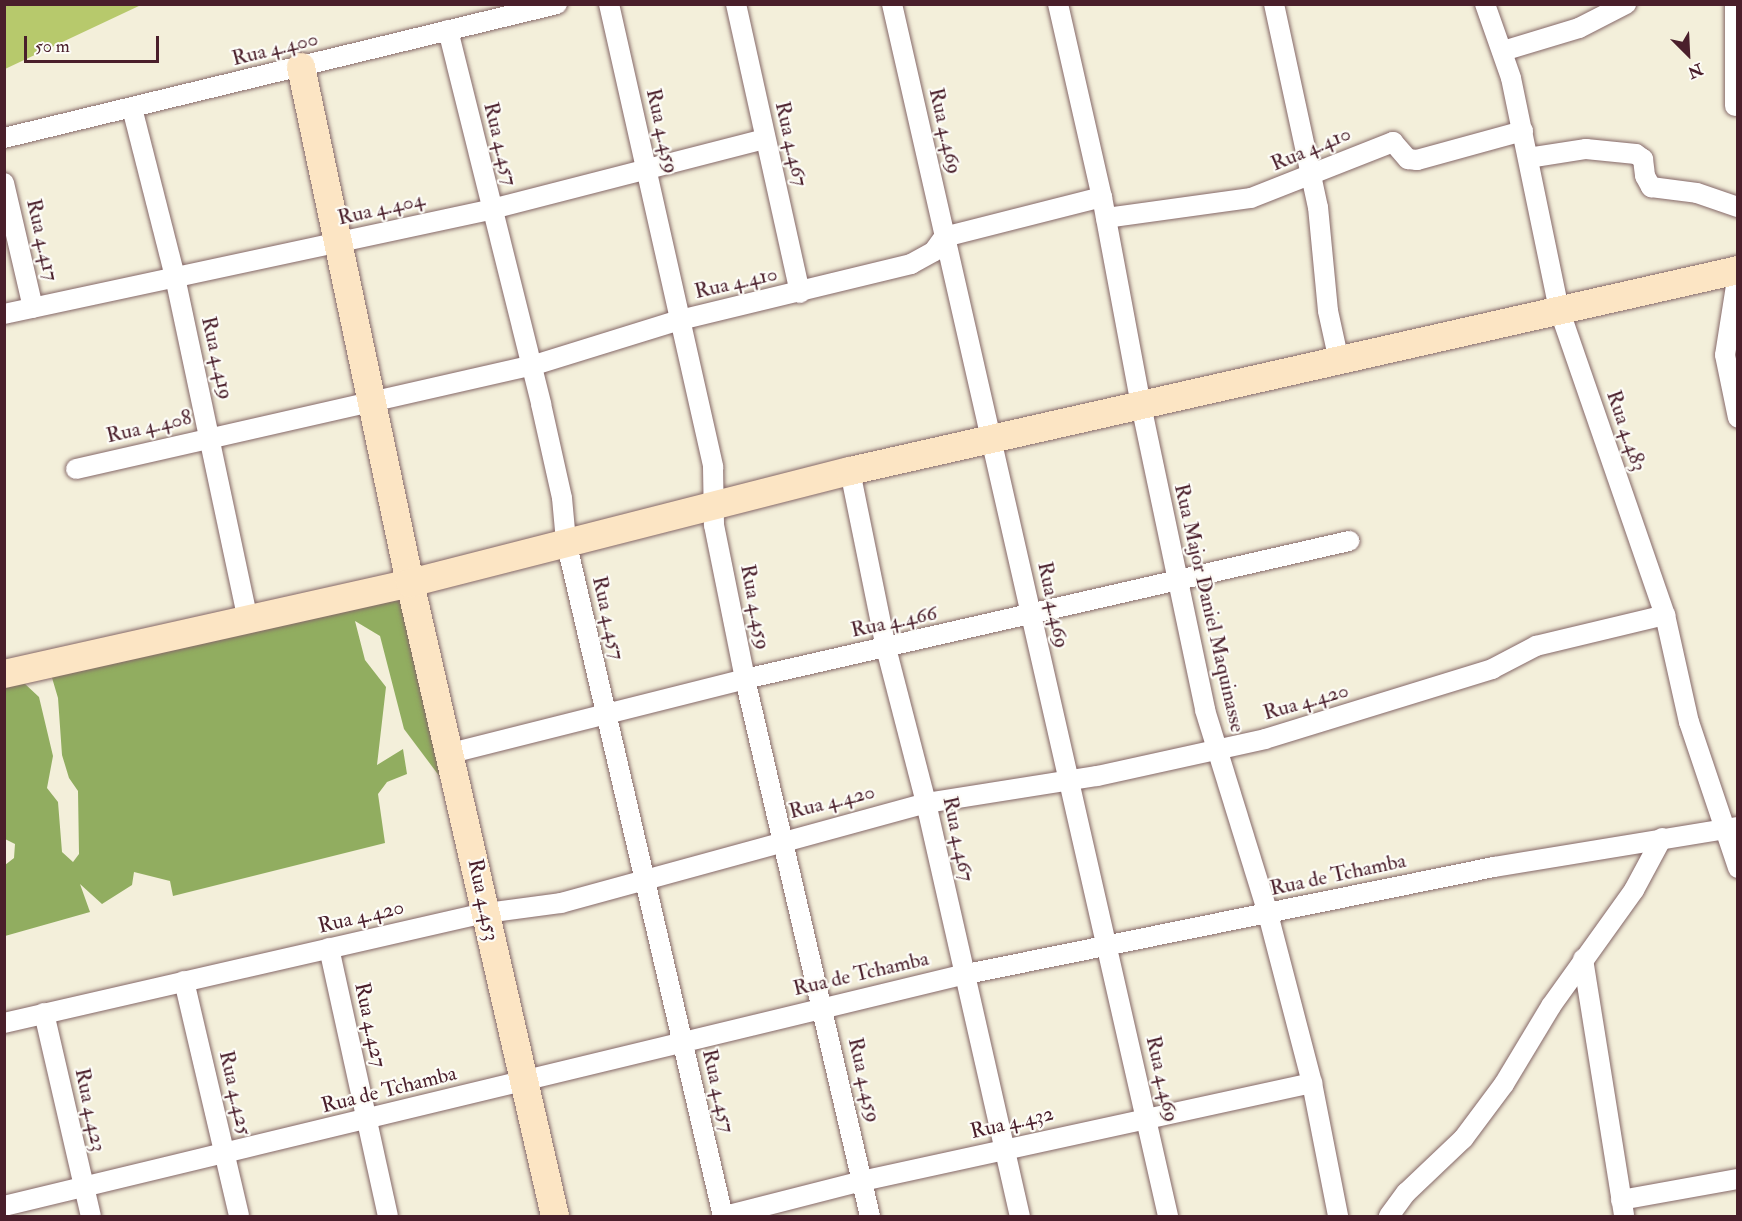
<!DOCTYPE html>
<html>
<head>
<meta charset="utf-8">
<style>
	body { margin:0 }
	#map { position:relative; width:1742px; height:1221px; overflow:hidden; background:#f3efda; font-family:"IM FELL Double Pica",serif }
	div>[style] { position:absolute }
	.green>* { inset:0; background:#b7c96c }
	.forest>* { inset:0; background:#91ad60 }
	.roads { filter:drop-shadow(0 0 2px #856868) drop-shadow(0 0 2px #856868) }
	.street>* { height:20px; margin:-10px; padding:0 10px; transform-origin:10px; border-radius:10px; background:#fff }
	.secondary>* { height:28px; margin:-14px; padding:0 14px; transform-origin:14px; border-radius:14px; background:#fce5c4 }
	span { translate:-50% -50%; white-space:nowrap; text-align:center; line-height:1.15; -webkit-text-stroke:4.5px #fdfcf7; paint-order:stroke }
	.street-label { font-size:21px; color:#4a1f2b }
	.frame { position:absolute; inset:0; border:6px solid #4a1f2b; pointer-events:none }
	.north { position:absolute; left:1658px; top:24px; width:60px; height:60px; -webkit-text-stroke:4px #fdfcf7; paint-order:stroke; rotate:156deg; font-size:16px; font-weight:700; line-height:24px; text-align:center; color:#4a1f2b }
	.north::after { content:''; display:block; margin:auto; width:21px; height:27px; background:#4a1f2b; clip-path:polygon(50% 0,100% 100%,50% 72%,0 100%) }
	.scale { position:absolute; left:24px; top:36px; width:135px; height:27px; box-sizing:border-box; border:3px solid #4a1f2b; border-top:0; padding-left:8px; font-size:18px; line-height:21px; white-space:nowrap; color:#4a1f2b; -webkit-text-stroke:4px #fdfcf7; paint-order:stroke }
</style>
</head>
<body>
<div id="map">
	<div class="green">
		<div style="clip-path:polygon(5px 4px,141px 4px,141px 5px,5px 69px)"></div>
	</div>
	<div class="forest">
		<div style="clip-path:polygon(411px 588px,443px 781px,404px 729px,380px 636px,355px 621px,365px 660px,386px 687px,377px 765px,403px 749px,407px 774px,387px 782px,378px 794px,385px 843px,173px 896px,170px 881px,134px 872px,132px 885px,102px 904px,80px 884px,90px 912px,5px 936px,5px 865px,14px 858px,15px 844px,5px 839px,4px 682px,24px 683px,39px 697px,53px 756px,47px 788px,58px 802px,62px 852px,73px 862px,79px 854px,78px 791px,69px 778px,62px 755px,58px 698px,50px 671px)"></div>
	</div>
	<div class="roads">
		<div class="street">
			<div style="left:609px;top:4px;width:475px;rotate:77.3deg"></div>
			<div style="left:713px;top:467px;width:58px;rotate:89deg"></div>
			<div style="left:714px;top:525px;width:157px;rotate:78.6deg"></div>
			<div style="left:745px;top:679px;width:551px;rotate:76.9deg"></div>
			<div style="left:736px;top:4px;width:296px;rotate:77.5deg"></div>
			<div style="left:892px;top:4px;width:1243px;rotate:77.17deg"></div>
			<div style="left:1058px;top:4px;width:198px;rotate:77.2deg"></div>
			<div style="left:1102px;top:197px;width:212px;rotate:79.4deg"></div>
			<div style="left:1141px;top:405px;width:312px;rotate:78.1deg"></div>
			<div style="left:1205px;top:710px;width:214px;rotate:72.8deg"></div>
			<div style="left:1268px;top:914px;width:175px;rotate:75.4deg"></div>
			<div style="left:1312px;top:1083px;width:136px;rotate:78.9deg"></div>
			<div style="left:1274px;top:4px;width:208px;rotate:77.8deg"></div>
			<div style="left:1318px;top:207px;width:104px;rotate:84.5deg"></div>
			<div style="left:1328px;top:311px;width:51px;rotate:77.6deg"></div>
			<div style="left:1485px;top:4px;width:78px;rotate:70.6deg"></div>
			<div style="left:1511px;top:78px;width:236px;rotate:78.3deg"></div>
			<div style="left:1559px;top:309px;width:324px;rotate:70.9deg"></div>
			<div style="left:1665px;top:615px;width:110px;rotate:77.4deg"></div>
			<div style="left:1689px;top:722px;width:154px;rotate:71.4deg"></div>
			<div style="left:448px;top:30px;width:385px;rotate:76deg"></div>
			<div style="left:541px;top:404px;width:96px;rotate:77.4deg"></div>
			<div style="left:562px;top:498px;width:43px;rotate:84.7deg"></div>
			<div style="left:566px;top:541px;width:693px;rotate:76.91deg"></div>
			<div style="left:1503px;top:51px;width:79px;rotate:-16.8deg"></div>
			<div style="left:1579px;top:28px;width:53px;rotate:-27.1deg"></div>
			<div style="left:1735px;top:106px;width:102px;rotate:-90deg"></div>
			<div style="left:132px;top:108px;width:174px;rotate:75.7deg"></div>
			<div style="left:175px;top:277px;width:350px;rotate:78deg"></div>
			<div style="left:4px;top:138px;width:569px;rotate:-13.62deg"></div>
			<div style="left:1528px;top:158px;width:59px;rotate:-8.8deg"></div>
			<div style="left:1586px;top:149px;width:50px;rotate:5.7deg"></div>
			<div style="left:1636px;top:154px;width:9px;rotate:36deg"></div>
			<div style="left:1643px;top:159px;width:17px;rotate:83deg"></div>
			<div style="left:1645px;top:176px;width:13px;rotate:61deg"></div>
			<div style="left:1651px;top:187px;width:46px;rotate:7.4deg"></div>
			<div style="left:1697px;top:193px;width:43px;rotate:18.9deg"></div>
			<div style="left:4px;top:183px;width:128px;rotate:76.9deg"></div>
			<div style="left:1106px;top:218px;width:146px;rotate:-7.9deg"></div>
			<div style="left:1251px;top:198px;width:153px;rotate:-21.5deg"></div>
			<div style="left:1393px;top:142px;width:23px;rotate:49deg"></div>
			<div style="left:1408px;top:159px;width:9px;rotate:6deg"></div>
			<div style="left:1417px;top:160px;width:110px;rotate:-15.3deg"></div>
			<div style="left:1738px;top:273px;width:83px;rotate:99deg"></div>
			<div style="left:1725px;top:355px;width:64px;rotate:78.3deg"></div>
			<div style="left:4px;top:314px;width:499px;rotate:-12.1deg"></div>
			<div style="left:492px;top:209px;width:282px;rotate:-14.4deg"></div>
			<div style="left:76px;top:469px;width:467px;rotate:-12.8deg"></div>
			<div style="left:531px;top:366px;width:156px;rotate:-17.2deg"></div>
			<div style="left:680px;top:320px;width:238px;rotate:-13.6deg"></div>
			<div style="left:911px;top:264px;width:26px;rotate:-29deg"></div>
			<div style="left:934px;top:251px;width:17px;rotate:-54deg"></div>
			<div style="left:944px;top:237px;width:163px;rotate:-14.2deg"></div>
			<div style="left:850px;top:471px;width:181px;rotate:78.5deg"></div>
			<div style="left:886px;top:648px;width:160px;rotate:75.5deg"></div>
			<div style="left:926px;top:803px;width:424px;rotate:77.2deg"></div>
			<div style="left:451px;top:753px;width:303px;rotate:-14.1deg"></div>
			<div style="left:745px;top:679px;width:620px;rotate:-12.87deg"></div>
			<div style="left:329px;top:948px;width:274px;rotate:77.6deg"></div>
			<div style="left:1583px;top:959px;width:260px;rotate:80.9deg"></div>
			<div style="left:184px;top:981px;width:241px;rotate:76.8deg"></div>
			<div style="left:44px;top:1013px;width:208px;rotate:77deg"></div>
			<div style="left:4px;top:1023px;width:494px;rotate:-12.9deg"></div>
			<div style="left:486px;top:913px;width:76px;rotate:-7.6deg"></div>
			<div style="left:561px;top:903px;width:378px;rotate:-15.3deg"></div>
			<div style="left:926px;top:803px;width:173px;rotate:-9deg"></div>
			<div style="left:1097px;top:776px;width:172px;rotate:-12.4deg"></div>
			<div style="left:1265px;top:739px;width:238px;rotate:-17.1deg"></div>
			<div style="left:1492px;top:669px;width:50px;rotate:-27.6deg"></div>
			<div style="left:1536px;top:646px;width:133px;rotate:-13.5deg"></div>
			<div style="left:1621px;top:1200px;width:119px;rotate:-10.2deg"></div>
			<div style="left:4px;top:1206px;width:985px;rotate:-13.56deg"></div>
			<div style="left:962px;top:975px;width:543px;rotate:-11.48deg"></div>
			<div style="left:1494px;top:867px;width:247px;rotate:-9.3deg"></div>
			<div style="left:725px;top:1216px;width:141px;rotate:-14.3deg"></div>
			<div style="left:862px;top:1181px;width:461px;rotate:-12.3deg"></div>
			<div style="left:1389px;top:1216px;width:29px;rotate:-54deg"></div>
			<div style="left:1406px;top:1193px;width:79px;rotate:-43.5deg"></div>
			<div style="left:1463px;top:1139px;width:69px;rotate:-53.3deg"></div>
			<div style="left:1504px;top:1084px;width:91px;rotate:-58.9deg"></div>
			<div style="left:1551px;top:1006px;width:143px;rotate:-54.4deg"></div>
			<div style="left:1634px;top:890px;width:59px;rotate:-61.7deg"></div>
		</div>
		<div class="secondary">
			<div style="left:301px;top:67px;width:527px;rotate:78.07deg"></div>
			<div style="left:410px;top:583px;width:649px;rotate:77.1deg"></div>
			<div style="left:4px;top:674px;width:416px;rotate:-12.6deg"></div>
			<div style="left:410px;top:583px;width:454px;rotate:-14.3deg"></div>
			<div style="left:850px;top:471px;width:910px;rotate:-12.75deg"></div>
		</div>
	</div>
	<div class="street-label">
		<span style="left:275px;top:49px;rotate:-14deg">Rua 4.400</span>
		<span style="left:662px;top:131px;rotate:77deg">Rua 4.459</span>
		<span style="left:945px;top:131px;rotate:77deg">Rua 4.469</span>
		<span style="left:500px;top:144px;rotate:76deg">Rua 4.457</span>
		<span style="left:791px;top:144px;rotate:77deg">Rua 4.467</span>
		<span style="left:1311px;top:149px;rotate:-23deg">Rua 4.410</span>
		<span style="left:381px;top:209px;rotate:-13deg">Rua 4.404</span>
		<span style="left:42px;top:240px;rotate:77deg">Rua 4.417</span>
		<span style="left:736px;top:283px;rotate:-13deg">Rua 4.410</span>
		<span style="left:217px;top:358px;rotate:77deg">Rua 4.419</span>
		<span style="left:149px;top:427px;rotate:-13deg">Rua 4.408</span>
		<span style="left:1626px;top:431px;rotate:71deg">Rua 4.483</span>
		<span style="left:1053px;top:605px;rotate:78deg">Rua 4.469</span>
		<span style="left:755px;top:607px;rotate:79deg">Rua 4.459</span>
		<span style="left:1209px;top:608px;rotate:77deg">Rua Major Daniel Maquinasse</span>
		<span style="left:608px;top:618px;rotate:77deg">Rua 4.457</span>
		<span style="left:894px;top:622px;rotate:-12deg">Rua 4.466</span>
		<span style="left:1306px;top:702px;rotate:-16deg">Rua 4.420</span>
		<span style="left:832px;top:802px;rotate:-14deg">Rua 4.420</span>
		<span style="left:958px;top:839px;rotate:78deg">Rua 4.467</span>
		<span style="left:1338px;top:875px;rotate:-12deg">Rua de Tchamba</span>
		<span style="left:483px;top:900px;rotate:78deg">Rua 4.453</span>
		<span style="left:361px;top:917px;rotate:-13deg">Rua 4.420</span>
		<span style="left:861px;top:974px;rotate:-13deg">Rua de Tchamba</span>
		<span style="left:370px;top:1025px;rotate:78deg">Rua 4.427</span>
		<span style="left:1162px;top:1079px;rotate:77deg">Rua 4.469</span>
		<span style="left:864px;top:1080px;rotate:77deg">Rua 4.459</span>
		<span style="left:389px;top:1090px;rotate:-14deg">Rua de Tchamba</span>
		<span style="left:718px;top:1091px;rotate:77deg">Rua 4.457</span>
		<span style="left:235px;top:1093px;rotate:77deg">Rua 4.425</span>
		<span style="left:90px;top:1110px;rotate:78deg">Rua 4.423</span>
		<span style="left:1012px;top:1123px;rotate:-13deg">Rua 4.432</span>
	</div>
	<div class="frame"></div>
	<div class="north">N</div>
	<div class="scale">50 m</div>
</div>
</body>
</html>
